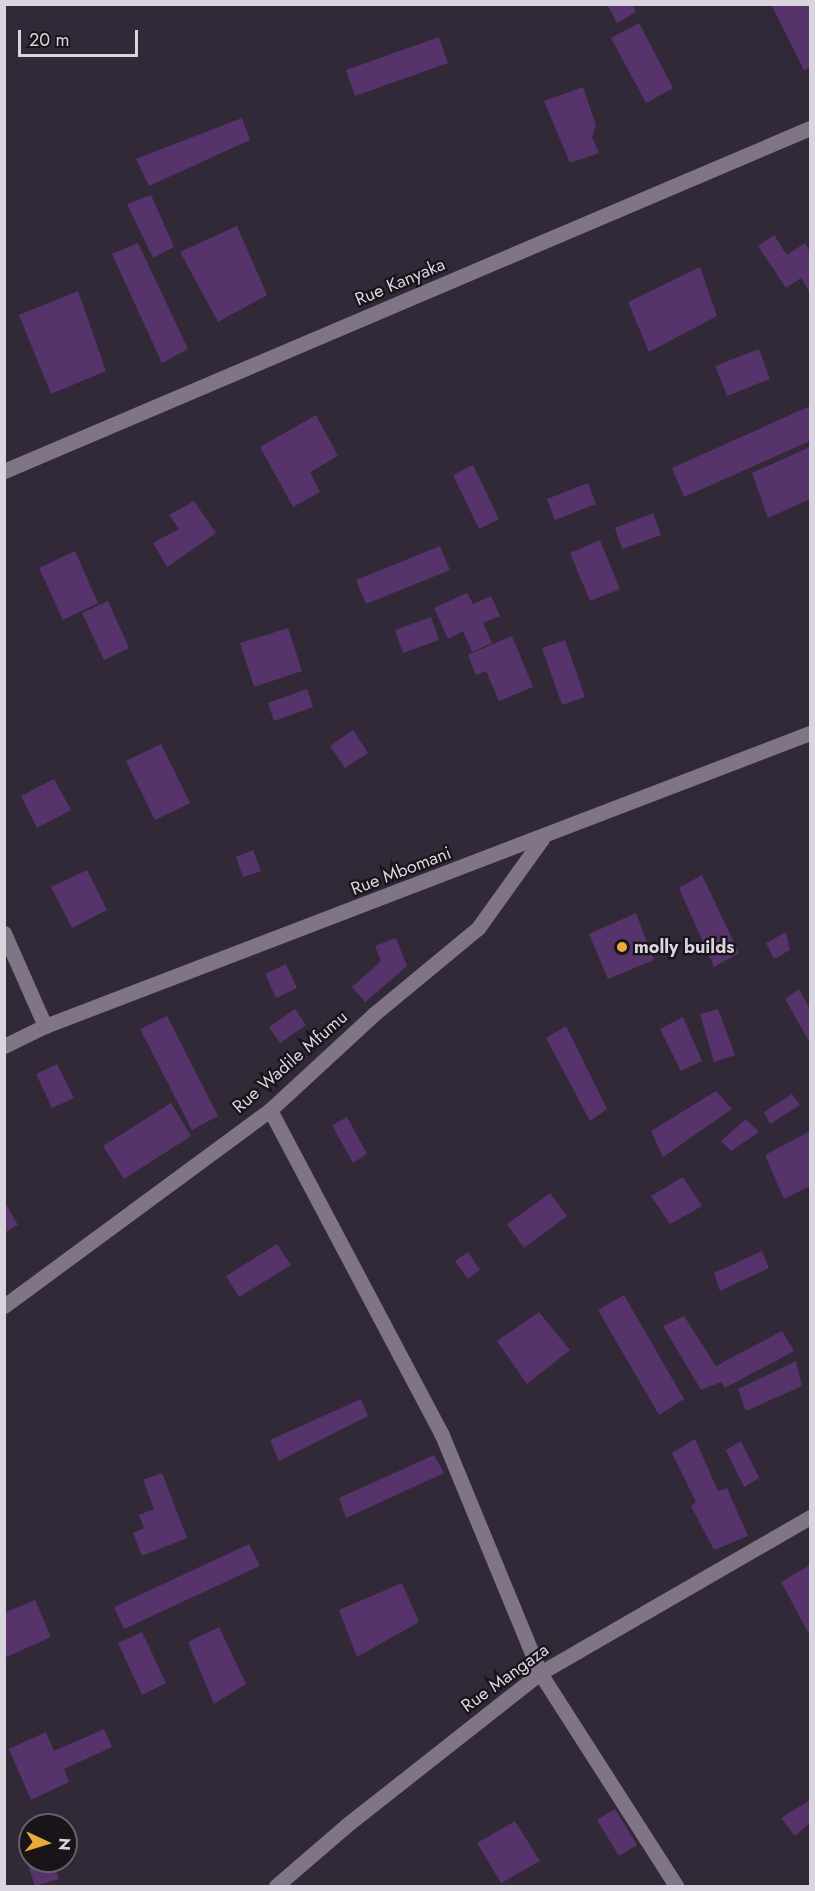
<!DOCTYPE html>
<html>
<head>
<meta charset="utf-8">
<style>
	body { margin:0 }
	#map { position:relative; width:815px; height:1891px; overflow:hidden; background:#322938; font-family:Jost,sans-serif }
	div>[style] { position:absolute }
	.building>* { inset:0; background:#56336a }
	.minor>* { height:15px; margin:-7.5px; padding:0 7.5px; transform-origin:7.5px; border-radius:7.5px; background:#807587 }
	.dots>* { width:16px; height:16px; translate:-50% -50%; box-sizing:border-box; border:3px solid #18141a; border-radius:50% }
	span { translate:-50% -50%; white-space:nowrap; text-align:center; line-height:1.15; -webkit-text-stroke:4.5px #18141a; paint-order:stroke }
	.street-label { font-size:18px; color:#dad4de }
	.poi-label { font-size:18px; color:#dad4de; font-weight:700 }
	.left { translate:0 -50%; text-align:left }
	.frame { position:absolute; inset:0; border:6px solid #dad4de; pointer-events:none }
	.north { position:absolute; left:18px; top:1813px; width:60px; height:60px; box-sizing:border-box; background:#18141a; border:2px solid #666168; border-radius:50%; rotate:94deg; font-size:16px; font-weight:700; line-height:24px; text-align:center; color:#dad4de }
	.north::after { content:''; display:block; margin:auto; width:21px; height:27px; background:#eaaa39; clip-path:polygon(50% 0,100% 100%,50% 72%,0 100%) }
	.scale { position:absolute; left:18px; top:30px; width:120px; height:27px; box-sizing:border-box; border:3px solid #dad4de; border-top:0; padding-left:8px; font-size:18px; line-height:21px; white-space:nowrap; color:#dad4de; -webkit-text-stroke:4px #18141a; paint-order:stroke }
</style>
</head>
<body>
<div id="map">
	<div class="building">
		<div style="clip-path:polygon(607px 4px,632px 4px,636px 12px,617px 23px)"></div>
		<div style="clip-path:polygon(771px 4px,810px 4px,810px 67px,804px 70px)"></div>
		<div style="clip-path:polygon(639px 23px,673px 88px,646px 103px,611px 38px)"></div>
		<div style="clip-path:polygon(439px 37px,448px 63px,355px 96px,346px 70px)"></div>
		<div style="clip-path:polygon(583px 87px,596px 125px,592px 137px,599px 153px,570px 163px,544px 101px)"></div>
		<div style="clip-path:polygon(242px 118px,250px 140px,149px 186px,136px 159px)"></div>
		<div style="clip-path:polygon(151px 195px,174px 247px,153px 258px,127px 204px)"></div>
		<div style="clip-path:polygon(237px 226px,267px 295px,218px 322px,180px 252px)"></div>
		<div style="clip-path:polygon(774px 235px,787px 255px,805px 243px,810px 252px,810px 293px,801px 278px,786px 288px,758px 246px)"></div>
		<div style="clip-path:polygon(138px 243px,188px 349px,162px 363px,112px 254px)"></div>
		<div style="clip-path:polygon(700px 267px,717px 316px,649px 352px,628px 302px)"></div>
		<div style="clip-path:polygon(78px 291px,106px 371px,51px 394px,19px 315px)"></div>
		<div style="clip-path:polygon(759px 349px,770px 379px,727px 396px,715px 366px)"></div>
		<div style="clip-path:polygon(810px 406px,810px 441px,684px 497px,672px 468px)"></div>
		<div style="clip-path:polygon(316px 415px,338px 456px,310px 472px,320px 492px,293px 507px,260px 447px)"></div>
		<div style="clip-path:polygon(810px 447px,810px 499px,768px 518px,752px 473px)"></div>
		<div style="clip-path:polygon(473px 465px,499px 519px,479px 529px,453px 475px)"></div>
		<div style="clip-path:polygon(588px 483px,596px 504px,555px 520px,547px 499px)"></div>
		<div style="clip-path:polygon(194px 501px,216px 533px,167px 567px,153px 543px,179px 529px,169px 515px)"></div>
		<div style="clip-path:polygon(653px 513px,661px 535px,622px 549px,615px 528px)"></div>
		<div style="clip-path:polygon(600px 540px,620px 589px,590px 601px,570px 553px)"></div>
		<div style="clip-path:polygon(440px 546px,450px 570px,366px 604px,356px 580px)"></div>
		<div style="clip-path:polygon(75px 551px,98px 603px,63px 620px,39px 568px)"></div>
		<div style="clip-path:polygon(467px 593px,473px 604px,491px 596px,500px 616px,483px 623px,492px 643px,472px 652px,463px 631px,448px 639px,434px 608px)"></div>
		<div style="clip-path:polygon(108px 601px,129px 648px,104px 660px,82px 613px)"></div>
		<div style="clip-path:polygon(431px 617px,439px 640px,403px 653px,395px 630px)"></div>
		<div style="clip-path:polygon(288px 628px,302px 671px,254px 687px,240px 643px)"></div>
		<div style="clip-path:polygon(512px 636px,533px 687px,499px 701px,486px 671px,476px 675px,468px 655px)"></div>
		<div style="clip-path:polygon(565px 640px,585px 697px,562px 705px,542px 648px)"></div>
		<div style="clip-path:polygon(307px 689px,313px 707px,274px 721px,268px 703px)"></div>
		<div style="clip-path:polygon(353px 730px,368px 753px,345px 768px,330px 746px)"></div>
		<div style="clip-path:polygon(161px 744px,190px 803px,155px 820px,126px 761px)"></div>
		<div style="clip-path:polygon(54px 779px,71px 810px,37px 828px,21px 796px)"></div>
		<div style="clip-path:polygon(253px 850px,261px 871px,243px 877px,236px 857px)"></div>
		<div style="clip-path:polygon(87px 870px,107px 910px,72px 928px,51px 887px)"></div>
		<div style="clip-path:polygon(702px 875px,739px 953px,714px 967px,679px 888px)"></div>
		<div style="clip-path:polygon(636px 913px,654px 960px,608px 979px,589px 934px)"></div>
		<div style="clip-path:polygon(786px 932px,790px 950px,774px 959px,766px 943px)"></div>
		<div style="clip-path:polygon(396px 938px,407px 966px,365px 1002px,352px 987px,381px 961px,375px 946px)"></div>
		<div style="clip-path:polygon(286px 964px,297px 988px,276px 998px,265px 974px)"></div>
		<div style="clip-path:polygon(799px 989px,810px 1009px,810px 1043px,785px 999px)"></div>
		<div style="clip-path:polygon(295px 1009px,306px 1025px,280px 1043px,269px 1027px)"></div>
		<div style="clip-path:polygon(718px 1009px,735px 1055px,714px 1062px,700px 1014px)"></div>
		<div style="clip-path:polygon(167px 1016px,218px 1116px,192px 1130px,140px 1029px)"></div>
		<div style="clip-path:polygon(683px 1017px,702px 1061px,681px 1071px,660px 1029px)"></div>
		<div style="clip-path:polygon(566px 1026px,607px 1109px,590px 1121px,546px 1038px)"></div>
		<div style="clip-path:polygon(57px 1064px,74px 1098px,52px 1108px,36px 1074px)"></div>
		<div style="clip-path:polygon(716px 1091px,732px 1109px,663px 1157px,651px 1131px)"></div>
		<div style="clip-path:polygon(792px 1094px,800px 1105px,770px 1124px,764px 1112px)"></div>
		<div style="clip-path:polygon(171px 1103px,191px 1136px,124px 1179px,103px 1146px)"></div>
		<div style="clip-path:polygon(347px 1117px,367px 1154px,353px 1163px,332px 1125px)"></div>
		<div style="clip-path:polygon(746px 1119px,759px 1132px,731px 1151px,721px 1141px)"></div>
		<div style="clip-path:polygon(810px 1131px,810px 1186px,784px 1199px,765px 1155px)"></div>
		<div style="clip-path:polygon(683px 1177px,702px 1206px,670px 1224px,651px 1196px)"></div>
		<div style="clip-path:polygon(550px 1193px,567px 1216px,524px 1248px,507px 1224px)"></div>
		<div style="clip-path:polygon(4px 1201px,18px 1225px,4px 1233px)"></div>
		<div style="clip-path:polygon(277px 1244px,291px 1265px,239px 1297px,226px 1276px)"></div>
		<div style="clip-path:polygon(762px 1251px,769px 1268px,720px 1291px,714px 1273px)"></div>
		<div style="clip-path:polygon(468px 1252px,480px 1270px,468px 1279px,455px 1261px)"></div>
		<div style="clip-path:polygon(624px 1295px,684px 1399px,659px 1415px,598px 1310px)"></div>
		<div style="clip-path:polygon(539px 1312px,570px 1350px,527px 1384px,497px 1341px)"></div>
		<div style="clip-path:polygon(684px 1316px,716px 1366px,782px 1331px,794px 1351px,725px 1388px,721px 1382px,701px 1390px,663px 1326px)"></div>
		<div style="clip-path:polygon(796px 1361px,802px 1386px,746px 1411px,738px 1389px)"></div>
		<div style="clip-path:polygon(361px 1399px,368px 1416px,279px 1461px,270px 1440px)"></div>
		<div style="clip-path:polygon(695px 1439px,718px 1491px,727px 1488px,748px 1536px,714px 1550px,691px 1506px,696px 1502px,672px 1453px)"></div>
		<div style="clip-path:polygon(741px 1441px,759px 1478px,744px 1487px,726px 1450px)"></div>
		<div style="clip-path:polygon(434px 1455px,444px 1473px,346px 1518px,339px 1498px)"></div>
		<div style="clip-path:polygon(162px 1473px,187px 1538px,142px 1556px,133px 1533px,144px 1528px,139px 1515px,154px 1509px,143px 1480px)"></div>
		<div style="clip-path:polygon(249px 1544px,260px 1566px,124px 1629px,114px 1607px)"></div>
		<div style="clip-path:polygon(810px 1565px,810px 1636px,781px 1582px)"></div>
		<div style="clip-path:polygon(402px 1583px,419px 1622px,357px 1657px,339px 1610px)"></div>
		<div style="clip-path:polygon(35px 1600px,51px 1637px,4px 1658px,4px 1613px)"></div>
		<div style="clip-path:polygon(219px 1627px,246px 1684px,214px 1704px,188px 1642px)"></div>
		<div style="clip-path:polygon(142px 1632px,166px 1683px,142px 1695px,118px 1643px)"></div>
		<div style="clip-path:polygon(104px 1729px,112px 1747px,64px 1769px,69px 1782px,31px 1800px,9px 1749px,46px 1732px,54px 1751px)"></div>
		<div style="clip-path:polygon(810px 1800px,810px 1823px,795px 1836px,781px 1818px)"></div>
		<div style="clip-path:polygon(615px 1809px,637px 1845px,619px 1856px,597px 1820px)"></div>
		<div style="clip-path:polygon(515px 1821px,540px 1861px,501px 1883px,477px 1843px)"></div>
		<div style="clip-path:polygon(30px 1841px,30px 1861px,53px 1861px,59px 1879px,35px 1886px,21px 1844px)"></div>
	</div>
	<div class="minor">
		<div style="left:4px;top:471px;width:876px;rotate:-23.05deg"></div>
		<div style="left:4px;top:933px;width:102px;rotate:66.2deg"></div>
		<div style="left:4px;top:1046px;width:46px;rotate:-26deg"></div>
		<div style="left:45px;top:1026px;width:819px;rotate:-20.96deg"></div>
		<div style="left:270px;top:1110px;width:368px;rotate:62.1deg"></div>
		<div style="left:442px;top:1435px;width:257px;rotate:67.6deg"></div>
		<div style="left:540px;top:1673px;width:253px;rotate:57.4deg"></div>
		<div style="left:4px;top:1306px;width:330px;rotate:-36.4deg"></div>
		<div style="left:270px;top:1110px;width:142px;rotate:-42.7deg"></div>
		<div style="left:374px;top:1014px;width:135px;rotate:-39.6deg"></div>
		<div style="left:478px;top:928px;width:110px;rotate:-54.3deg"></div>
		<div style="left:276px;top:1886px;width:95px;rotate:-40.7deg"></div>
		<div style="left:348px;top:1824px;width:244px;rotate:-38.2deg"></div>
		<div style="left:540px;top:1673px;width:312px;rotate:-30deg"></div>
	</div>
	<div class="dots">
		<div style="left:622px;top:947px;background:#eaaa39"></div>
	</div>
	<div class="street-label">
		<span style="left:400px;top:282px;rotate:-23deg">Rue Kanyaka</span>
		<span style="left:401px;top:871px;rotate:-21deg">Rue Mbomani</span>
		<span style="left:290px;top:1062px;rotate:-41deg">Rue Wadile Mfumu</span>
		<span style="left:505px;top:1678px;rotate:-36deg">Rue Mangaza</span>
	</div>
	<div class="poi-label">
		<span class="left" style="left:634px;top:947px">molly builds</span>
	</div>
	<div class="frame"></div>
	<div class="north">N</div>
	<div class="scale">20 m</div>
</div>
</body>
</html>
